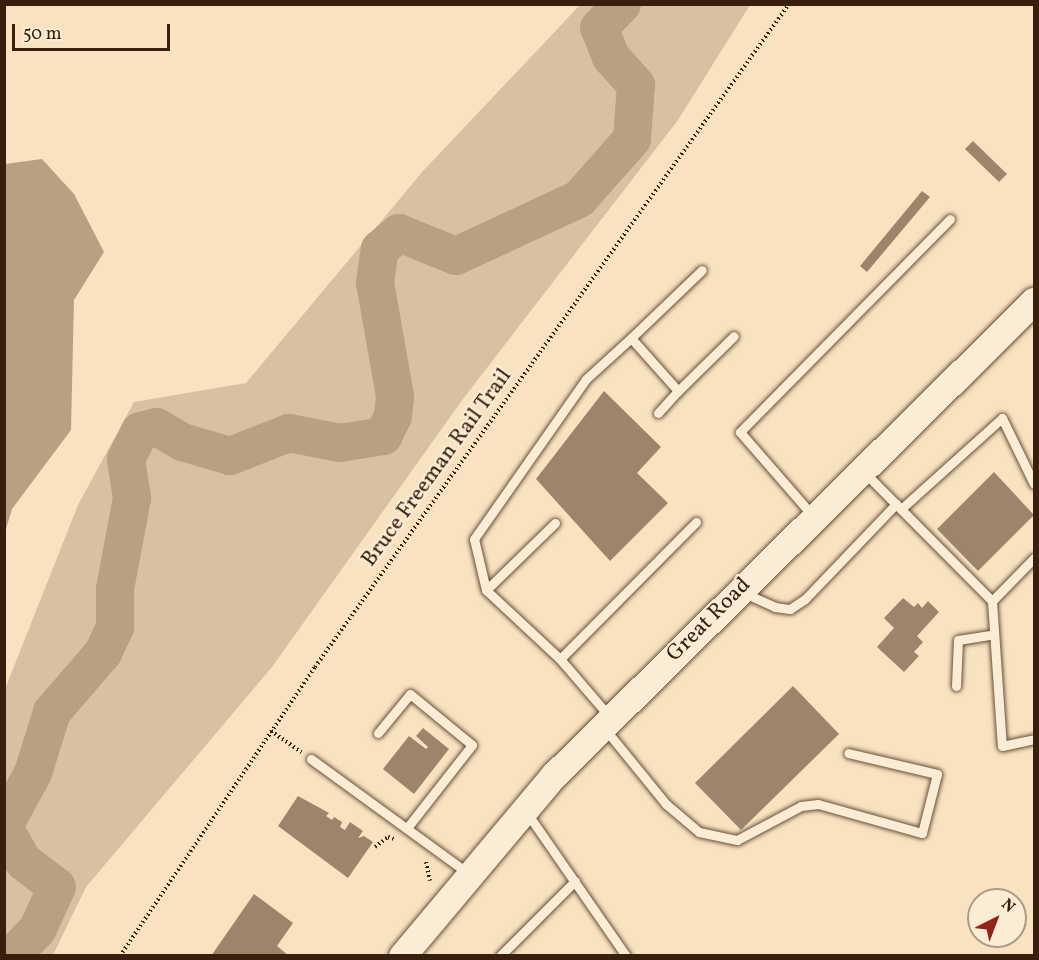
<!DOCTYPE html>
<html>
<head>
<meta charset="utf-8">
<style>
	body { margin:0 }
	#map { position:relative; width:1039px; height:960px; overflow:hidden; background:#f9e2c0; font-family:Vollkorn,serif }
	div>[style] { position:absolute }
	.green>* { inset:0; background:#d8c1a2 }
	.water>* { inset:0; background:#b8a083 }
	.river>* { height:38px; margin:-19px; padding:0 19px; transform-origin:19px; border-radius:19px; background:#b8a083 }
	.building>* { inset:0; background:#9d856b }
	.path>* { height:4px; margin-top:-2px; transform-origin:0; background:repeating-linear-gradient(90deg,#39200e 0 1.5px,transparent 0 4.5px) }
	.roads { filter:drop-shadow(0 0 2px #69503a) drop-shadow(0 0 2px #69503a) }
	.lane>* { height:9px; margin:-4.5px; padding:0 4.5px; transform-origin:4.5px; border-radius:4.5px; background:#fbecd6 }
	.secondary>* { height:27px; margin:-13.5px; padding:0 13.5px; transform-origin:13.5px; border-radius:13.5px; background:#fbecd6 }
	span { translate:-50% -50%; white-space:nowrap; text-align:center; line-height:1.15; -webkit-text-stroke:4.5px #fbecd6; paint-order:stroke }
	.street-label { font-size:22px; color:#39200e }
	.frame { position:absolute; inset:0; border:6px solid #39200e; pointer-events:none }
	.north { position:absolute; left:967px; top:888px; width:60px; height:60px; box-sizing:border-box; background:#fbecd6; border:2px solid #ad9a86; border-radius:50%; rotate:42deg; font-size:16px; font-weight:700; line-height:24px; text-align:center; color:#39200e }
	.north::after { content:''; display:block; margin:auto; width:21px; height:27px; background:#8f2418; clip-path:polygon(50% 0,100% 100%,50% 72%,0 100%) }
	.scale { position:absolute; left:12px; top:24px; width:158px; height:27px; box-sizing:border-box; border:3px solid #39200e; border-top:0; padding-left:8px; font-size:18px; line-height:21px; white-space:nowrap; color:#39200e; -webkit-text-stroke:4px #fbecd6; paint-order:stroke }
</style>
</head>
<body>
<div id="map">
	<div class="green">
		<div style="clip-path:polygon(580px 5px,750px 5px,678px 120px,463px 399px,272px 667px,86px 887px,53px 955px,5px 955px,5px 689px,78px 505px,134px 402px,246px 383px,423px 171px)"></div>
	</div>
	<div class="water">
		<div style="clip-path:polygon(42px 159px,74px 194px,104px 252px,74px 300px,71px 430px,12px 509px,5px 532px,5px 164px)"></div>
	</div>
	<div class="river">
		<div style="left:4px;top:826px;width:60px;rotate:-61.3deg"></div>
		<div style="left:33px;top:773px;width:64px;rotate:-72.7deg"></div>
		<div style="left:52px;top:712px;width:78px;rotate:-49.2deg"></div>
		<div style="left:103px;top:653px;width:29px;rotate:-65deg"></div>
		<div style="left:115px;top:627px;width:38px;rotate:-90deg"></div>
		<div style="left:115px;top:589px;width:93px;rotate:-79.4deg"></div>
		<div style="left:132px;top:498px;width:39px;rotate:-99deg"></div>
		<div style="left:126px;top:459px;width:31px;rotate:-63deg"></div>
		<div style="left:140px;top:431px;width:17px;rotate:-13deg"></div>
		<div style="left:157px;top:427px;width:29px;rotate:31deg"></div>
		<div style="left:182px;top:442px;width:50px;rotate:16.3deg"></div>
		<div style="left:230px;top:456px;width:63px;rotate:-21.3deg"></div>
		<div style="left:289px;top:433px;width:52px;rotate:11.1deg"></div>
		<div style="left:340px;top:443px;width:44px;rotate:-9.2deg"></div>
		<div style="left:383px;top:436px;width:22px;rotate:-63deg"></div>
		<div style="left:393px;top:416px;width:20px;rotate:-84deg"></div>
		<div style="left:395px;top:396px;width:115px;rotate:-100deg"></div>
		<div style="left:375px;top:283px;width:34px;rotate:-82deg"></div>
		<div style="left:380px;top:249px;width:25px;rotate:-40deg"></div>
		<div style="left:399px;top:233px;width:61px;rotate:22deg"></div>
		<div style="left:456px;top:256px;width:136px;rotate:-24.9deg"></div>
		<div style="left:579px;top:199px;width:80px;rotate:-48.5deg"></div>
		<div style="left:632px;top:139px;width:54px;rotate:-85.8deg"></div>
		<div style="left:636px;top:85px;width:38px;rotate:-132deg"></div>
		<div style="left:611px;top:57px;width:31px;rotate:-112deg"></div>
		<div style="left:599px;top:28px;width:33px;rotate:-46deg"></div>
		<div style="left:4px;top:828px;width:39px;rotate:60deg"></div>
		<div style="left:24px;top:862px;width:41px;rotate:37.1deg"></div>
		<div style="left:57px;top:887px;width:47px;rotate:114.9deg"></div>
		<div style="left:37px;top:930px;width:36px;rotate:134deg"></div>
	</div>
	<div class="building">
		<div style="clip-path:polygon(973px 141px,1007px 174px,999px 182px,965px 149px)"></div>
		<div style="clip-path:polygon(922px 191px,930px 197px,867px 272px,860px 266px)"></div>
		<div style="clip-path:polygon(604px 391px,661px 447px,637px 473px,668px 503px,610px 561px,536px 479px)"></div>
		<div style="clip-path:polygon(994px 472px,1034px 515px,978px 571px,937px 529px)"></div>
		<div style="clip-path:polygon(903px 598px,914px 607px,918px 603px,922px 608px,928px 601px,939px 612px,917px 636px,923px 642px,914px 652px,919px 656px,904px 672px,877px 647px,894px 628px,884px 618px)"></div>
		<div style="clip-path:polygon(793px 686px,839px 734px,741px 830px,695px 783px)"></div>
		<div style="clip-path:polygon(423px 728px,449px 749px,414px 794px,383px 769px,409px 736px,426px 749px,428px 747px,416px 736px)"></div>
		<div style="clip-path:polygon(298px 796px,329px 813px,326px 816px,332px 820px,334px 817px,342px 822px,340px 827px,345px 830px,350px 822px,363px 831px,358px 838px,364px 836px,373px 842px,348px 878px,278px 826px)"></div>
		<div style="clip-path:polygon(254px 894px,293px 923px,277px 946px,289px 956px,211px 956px)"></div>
	</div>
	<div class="path">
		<div style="left:271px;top:731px;width:37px;rotate:35deg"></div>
		<div style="left:375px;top:847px;width:16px;rotate:-38deg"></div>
		<div style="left:388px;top:837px;width:6px;rotate:18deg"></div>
		<div style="left:426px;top:862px;width:19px;rotate:78deg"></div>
		<div style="left:120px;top:956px;width:349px;rotate:-56deg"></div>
		<div style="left:315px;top:667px;width:815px;rotate:-54.44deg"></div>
	</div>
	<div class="roads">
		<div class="lane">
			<div style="left:631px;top:338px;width:98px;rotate:-43.8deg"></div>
			<div style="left:658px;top:413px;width:30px;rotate:-48deg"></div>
			<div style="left:864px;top:472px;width:182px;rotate:45.2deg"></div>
			<div style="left:992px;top:601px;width:60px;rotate:-45.7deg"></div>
			<div style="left:901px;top:509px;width:136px;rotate:-42deg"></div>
			<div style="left:1002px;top:418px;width:73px;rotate:64.1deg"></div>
			<div style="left:813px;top:516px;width:111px;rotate:-131deg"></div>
			<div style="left:740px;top:432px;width:299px;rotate:-45.4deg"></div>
			<div style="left:555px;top:523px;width:96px;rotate:135.8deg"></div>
			<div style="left:486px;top:590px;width:101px;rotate:43deg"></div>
			<div style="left:560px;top:659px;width:75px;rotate:49.3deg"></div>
			<div style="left:486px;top:590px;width:52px;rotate:-103.2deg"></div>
			<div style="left:474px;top:539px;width:195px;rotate:-55deg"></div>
			<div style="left:586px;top:379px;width:61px;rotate:-42.3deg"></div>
			<div style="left:631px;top:338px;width:71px;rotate:48.4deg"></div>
			<div style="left:678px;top:391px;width:78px;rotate:-44.5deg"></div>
			<div style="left:744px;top:593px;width:34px;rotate:24deg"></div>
			<div style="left:775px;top:607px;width:15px;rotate:8deg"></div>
			<div style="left:790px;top:609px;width:18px;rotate:-34deg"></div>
			<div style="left:805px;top:599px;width:132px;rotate:-46.2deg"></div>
			<div style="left:992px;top:601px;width:145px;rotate:86.1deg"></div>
			<div style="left:1002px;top:746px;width:33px;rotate:-12deg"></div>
			<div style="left:560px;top:659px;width:193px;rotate:-45.2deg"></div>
			<div style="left:956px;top:686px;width:46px;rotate:-87.5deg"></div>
			<div style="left:958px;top:640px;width:36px;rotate:-9deg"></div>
			<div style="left:605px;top:729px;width:97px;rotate:50.9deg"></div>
			<div style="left:666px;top:804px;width:43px;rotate:40.3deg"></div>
			<div style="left:699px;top:832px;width:39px;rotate:12deg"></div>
			<div style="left:737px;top:840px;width:72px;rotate:-28deg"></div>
			<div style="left:801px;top:806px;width:17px;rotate:-7deg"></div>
			<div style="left:818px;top:804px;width:108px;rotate:15.6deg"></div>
			<div style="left:922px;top:833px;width:61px;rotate:-75.7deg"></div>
			<div style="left:937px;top:774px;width:91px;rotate:-166.7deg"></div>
			<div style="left:378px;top:733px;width:50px;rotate:-50.6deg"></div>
			<div style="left:410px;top:694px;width:80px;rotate:39.4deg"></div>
			<div style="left:472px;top:745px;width:105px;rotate:128.1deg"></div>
			<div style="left:311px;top:759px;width:194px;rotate:36deg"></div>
			<div style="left:527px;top:813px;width:174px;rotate:55.3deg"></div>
			<div style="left:500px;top:956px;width:106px;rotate:-45deg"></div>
		</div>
		<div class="secondary">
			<div style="left:402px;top:956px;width:236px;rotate:-50deg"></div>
			<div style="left:554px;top:775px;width:675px;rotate:-44.64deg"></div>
		</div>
	</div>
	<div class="street-label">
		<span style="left:437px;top:468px;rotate:-54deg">Bruce Freeman Rail Trail</span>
		<span style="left:709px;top:620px;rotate:-45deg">Great Road</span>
	</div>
	<div class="frame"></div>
	<div class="north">N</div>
	<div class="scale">50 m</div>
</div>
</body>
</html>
